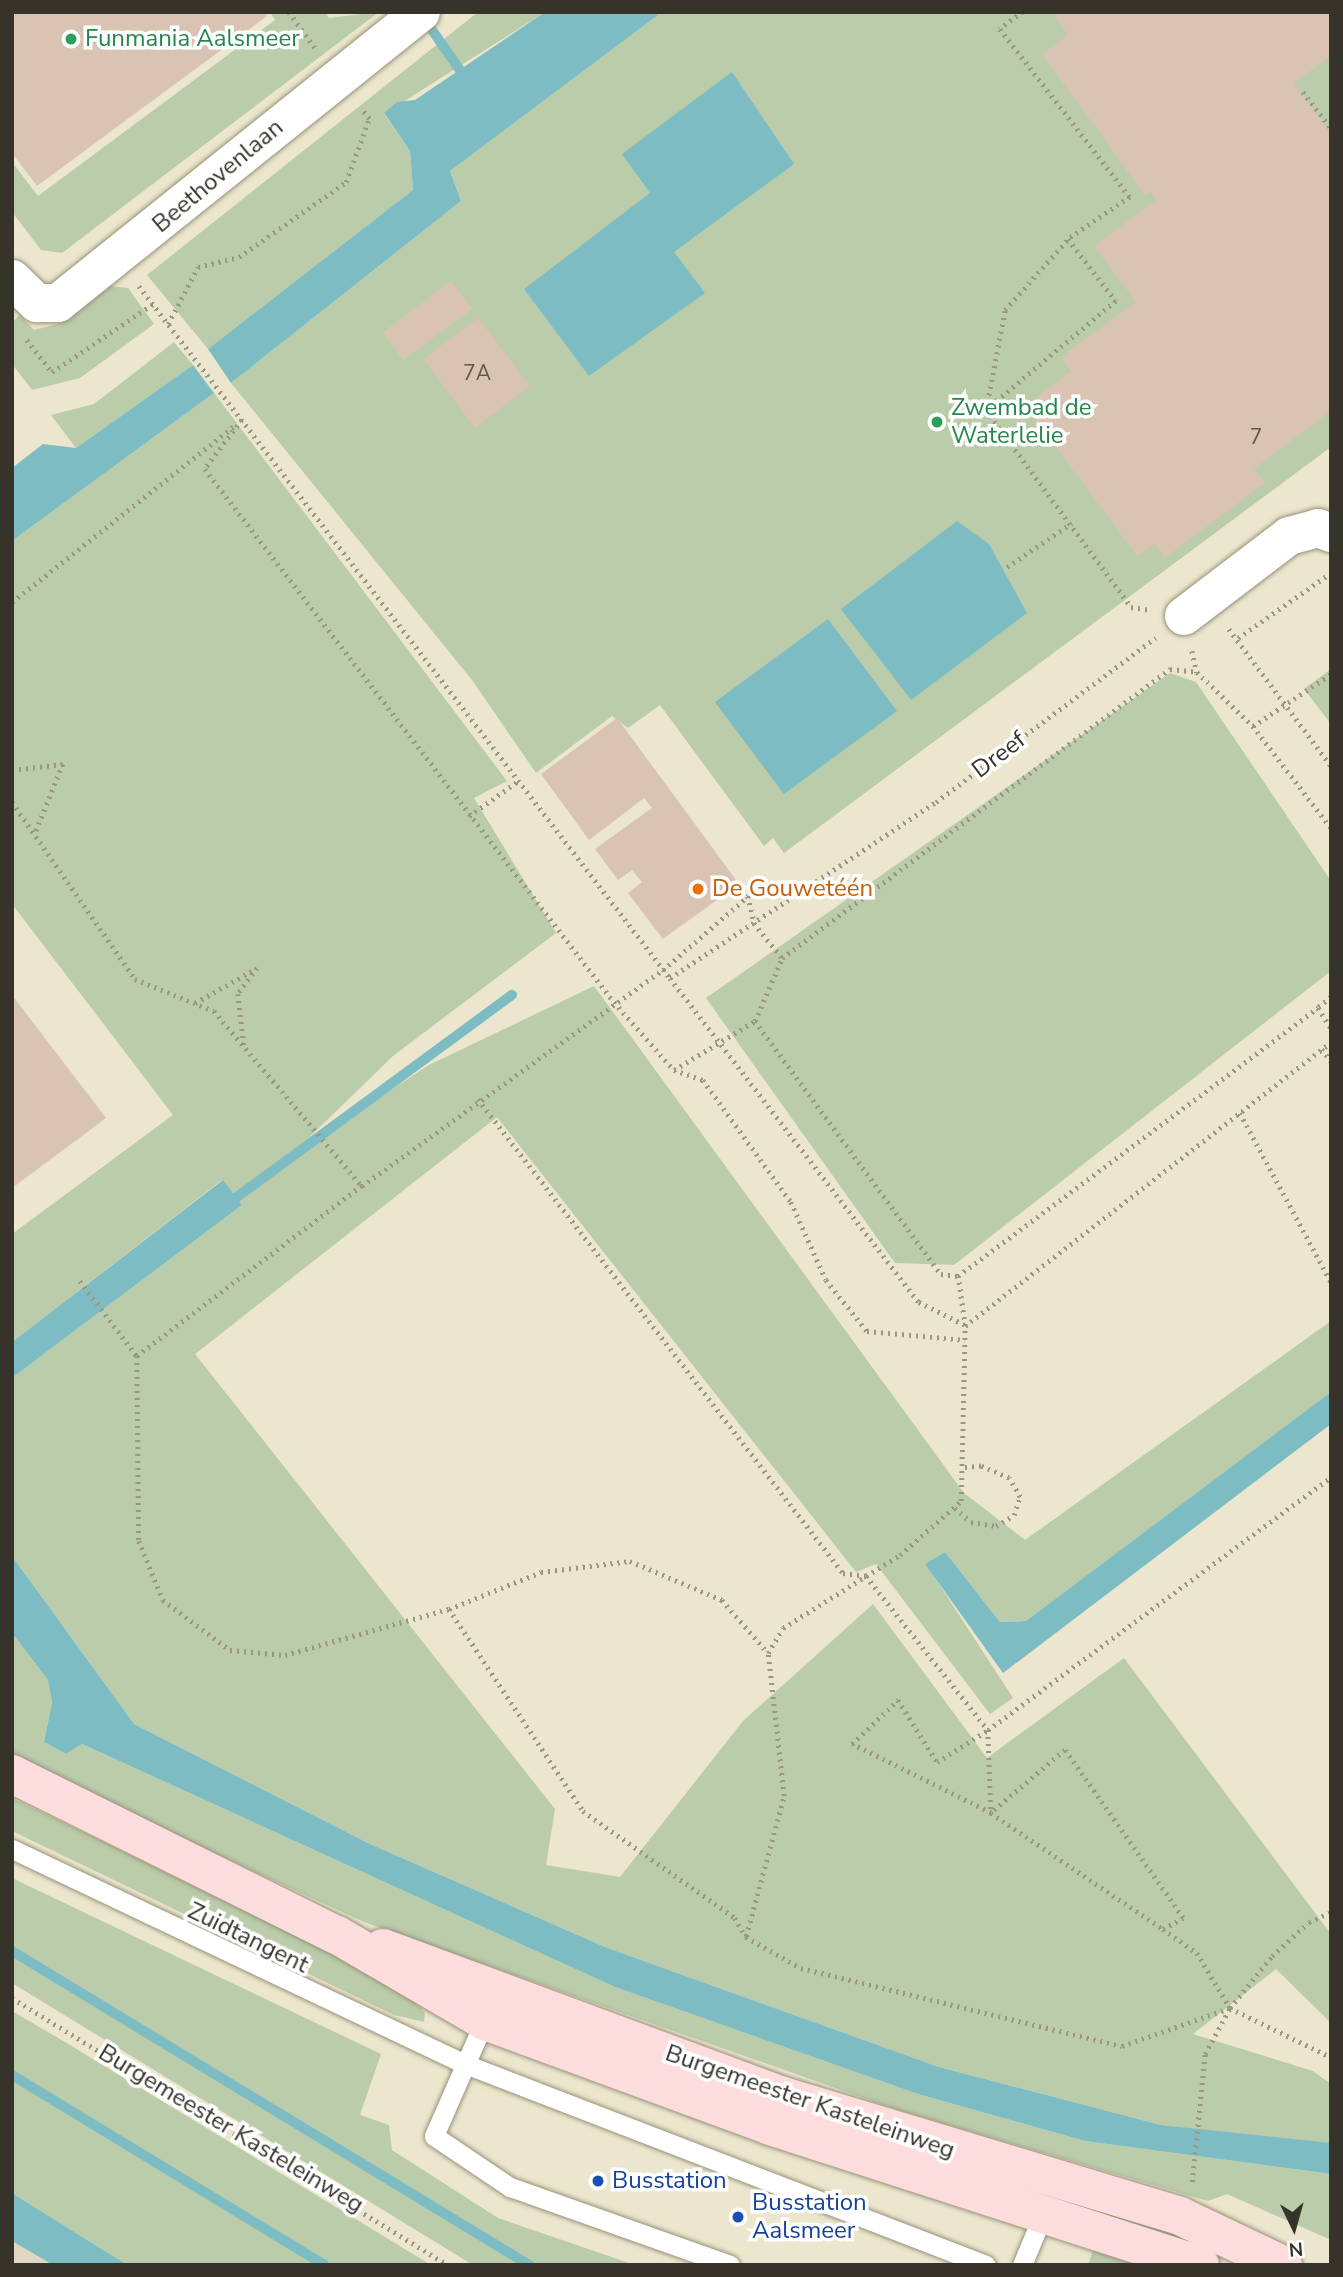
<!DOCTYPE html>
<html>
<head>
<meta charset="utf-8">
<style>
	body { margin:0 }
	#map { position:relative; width:1343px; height:2277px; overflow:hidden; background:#ebe6cd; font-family:"Nunito Sans",sans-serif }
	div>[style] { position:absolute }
	.industrial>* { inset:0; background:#e1d8c3 }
	.green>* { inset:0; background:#bbccab }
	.water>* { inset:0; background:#7ebcc3 }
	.stream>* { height:10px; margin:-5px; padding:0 5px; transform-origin:5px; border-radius:5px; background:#7ebcc3 }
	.building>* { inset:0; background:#d9c3b2 }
	.path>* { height:4.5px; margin-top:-2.25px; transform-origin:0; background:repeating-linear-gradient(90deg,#9a9684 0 2px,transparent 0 7px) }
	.roads { filter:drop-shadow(0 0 2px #97927a) drop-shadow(0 0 2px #97927a) }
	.lane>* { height:19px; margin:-9.5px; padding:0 9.5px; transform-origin:9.5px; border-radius:9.5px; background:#fff }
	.street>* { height:38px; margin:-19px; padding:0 19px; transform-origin:19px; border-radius:19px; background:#fff }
	.secondary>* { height:38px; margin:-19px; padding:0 19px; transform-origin:19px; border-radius:19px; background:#fddcdd }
	.dots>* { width:19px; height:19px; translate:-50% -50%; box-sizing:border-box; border:4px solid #fff; border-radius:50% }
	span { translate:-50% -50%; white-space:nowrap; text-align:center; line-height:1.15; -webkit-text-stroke:7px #fff; paint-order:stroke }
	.number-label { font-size:21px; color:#5f584c }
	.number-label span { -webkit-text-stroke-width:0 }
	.leisure-label { font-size:24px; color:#27864d }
	.left { translate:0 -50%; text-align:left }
	.street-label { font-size:24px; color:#36342a }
	.food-label { font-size:24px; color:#c56008 }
	.transit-label { font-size:24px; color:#164399 }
	.frame { position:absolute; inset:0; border:14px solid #36342a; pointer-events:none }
	.north { position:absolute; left:1259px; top:2193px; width:70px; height:70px; -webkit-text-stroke:5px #fff; paint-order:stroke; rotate:175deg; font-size:19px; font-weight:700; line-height:28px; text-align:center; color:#36342a }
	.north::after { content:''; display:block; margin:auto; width:24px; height:32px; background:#36342a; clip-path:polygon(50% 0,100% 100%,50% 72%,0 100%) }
</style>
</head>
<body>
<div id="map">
	<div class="industrial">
		<div style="clip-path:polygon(12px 2230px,72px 2265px,12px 2265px)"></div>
	</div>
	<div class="green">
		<div style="clip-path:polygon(270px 12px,325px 12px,329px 18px,379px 12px,62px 253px,41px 250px,12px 212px,12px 162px,38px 196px,275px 20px)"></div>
		<div style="clip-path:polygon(478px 12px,545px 12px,384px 114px,410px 151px,413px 190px,208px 349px,147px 275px)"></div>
		<div style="clip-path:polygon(662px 12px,1331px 12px,1331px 447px,784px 853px,773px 838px,764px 846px,660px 705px,628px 728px,612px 716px,536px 773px,472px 680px,231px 383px,461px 201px,450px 171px)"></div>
		<div style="clip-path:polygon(109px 286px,128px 288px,154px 324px,80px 378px,32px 390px,12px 364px,12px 322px,20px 315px,34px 330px,58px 324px)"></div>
		<div style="clip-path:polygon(174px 342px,193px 365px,76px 448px,51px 415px,94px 404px)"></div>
		<div style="clip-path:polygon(214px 393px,507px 781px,474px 798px,556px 933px,393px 1056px,285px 1161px,427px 1066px,594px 986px,964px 1493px,1025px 1540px,1331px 1321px,1331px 1392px,1026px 1621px,1000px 1622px,945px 1552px,926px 1564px,1013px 1698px,990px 1714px,876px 1564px,856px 1572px,497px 1117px,195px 1354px,555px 1809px,546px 1865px,620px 1877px,743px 1721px,873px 1604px,987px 1758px,1124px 1658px,1331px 1934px,1331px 2023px,1276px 1969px,1193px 2034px,1313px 2071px,1331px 2084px,1331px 2145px,1161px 2125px,939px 2067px,605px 1947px,370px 1844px,134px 1724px,12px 1556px,12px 1378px,242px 1205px,222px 1180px,12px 1342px,12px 1234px,173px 1115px,12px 904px,12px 541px)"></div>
		<div style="clip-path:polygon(1331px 669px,1331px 724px,1304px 689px)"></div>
		<div style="clip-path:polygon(1170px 673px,1196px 682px,1331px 881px,1331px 971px,954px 1265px,895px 1263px,706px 998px)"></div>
		<div style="clip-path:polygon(12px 1633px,48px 1680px,52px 1701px,44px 1742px,66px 1754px,82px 1744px,615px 1987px,918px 2094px,1085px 2141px,1331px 2174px,1331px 2240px,1227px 2194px,1208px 2201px,898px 2110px,364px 1922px,203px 1848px,12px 1754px)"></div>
		<div style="clip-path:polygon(12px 1798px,322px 1947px,414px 2001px,425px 2013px,424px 2022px,394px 2015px,12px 1831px)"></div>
		<div style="clip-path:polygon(12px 1878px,381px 2054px,360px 2115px,389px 2125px,392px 2150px,498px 2218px,635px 2265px,473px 2265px,12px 1983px)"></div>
		<div style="clip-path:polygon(12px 2011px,65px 2042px,431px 2265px,128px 2265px,100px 2248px,12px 2193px)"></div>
		<div style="clip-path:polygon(1093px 2250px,1141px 2265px,1088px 2265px)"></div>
	</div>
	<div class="water">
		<div style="clip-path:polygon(545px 12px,662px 12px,450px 171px,461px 201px,231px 383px,208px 349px,413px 190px,410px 151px,384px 113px,397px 102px,415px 100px)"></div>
		<div style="clip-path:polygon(732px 72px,794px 164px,674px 252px,705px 293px,589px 376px,524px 289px,650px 193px,622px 154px)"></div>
		<div style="clip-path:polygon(193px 365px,214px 393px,12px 541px,12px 468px,43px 444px,76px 448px)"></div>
		<div style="clip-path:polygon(957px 521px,989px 544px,1027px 613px,911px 700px,841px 609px)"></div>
		<div style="clip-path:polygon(828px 619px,897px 711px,784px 794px,715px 702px)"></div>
		<div style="clip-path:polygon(223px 1180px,242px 1205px,12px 1378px,12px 1342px)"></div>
		<div style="clip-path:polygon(1331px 1392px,1331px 1424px,1003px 1673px,925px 1564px,945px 1552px,1000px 1622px,1026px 1621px)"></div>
		<div style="clip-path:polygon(12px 1556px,134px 1724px,370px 1844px,605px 1947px,939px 2067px,1161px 2125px,1331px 2143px,1331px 2174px,1085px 2141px,918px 2094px,615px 1987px,82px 1744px,66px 1754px,44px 1742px,52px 1702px,48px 1680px,12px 1633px)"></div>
		<div style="clip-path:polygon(12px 2193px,100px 2248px,128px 2265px,53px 2265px,12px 2241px)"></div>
	</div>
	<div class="stream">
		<div style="left:423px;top:17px;width:65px;rotate:55.1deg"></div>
		<div style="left:226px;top:1205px;width:355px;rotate:-36.3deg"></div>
		<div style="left:12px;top:1951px;width:605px;rotate:31.27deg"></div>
		<div style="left:12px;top:2075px;width:365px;rotate:31.3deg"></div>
	</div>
	<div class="building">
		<div style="clip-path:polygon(12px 12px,265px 12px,267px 16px,37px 186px,12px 153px)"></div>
		<div style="clip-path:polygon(1058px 12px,1331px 12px,1331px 56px,1294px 83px,1331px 134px,1331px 411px,1254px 469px,1265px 483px,1165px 558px,1155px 544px,1137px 556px,1025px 406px,1071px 371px,1061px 357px,1136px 302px,1094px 246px,1156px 200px,1151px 191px,1145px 195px,1042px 54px,1068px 35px,1054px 15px)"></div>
		<div style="clip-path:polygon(451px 281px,472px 309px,403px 360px,383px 332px)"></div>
		<div style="clip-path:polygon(478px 318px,530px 386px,475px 428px,423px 359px)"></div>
		<div style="clip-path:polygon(617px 718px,739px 884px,663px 939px,628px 893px,642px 882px,632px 870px,618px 880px,595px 849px,652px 808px,644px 798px,589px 840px,541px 774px)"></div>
		<div style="clip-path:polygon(12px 995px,106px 1118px,12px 1188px)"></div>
	</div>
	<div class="path">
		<div style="left:289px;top:12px;width:44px;rotate:54.2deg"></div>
		<div style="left:1023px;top:12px;width:29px;rotate:144deg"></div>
		<div style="left:1000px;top:29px;width:212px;rotate:52.3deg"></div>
		<div style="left:1130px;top:197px;width:75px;rotate:145.9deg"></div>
		<div style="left:1068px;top:239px;width:78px;rotate:52.3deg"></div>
		<div style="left:1116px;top:301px;width:170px;rotate:140deg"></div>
		<div style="left:986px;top:410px;width:245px;rotate:53.6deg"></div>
		<div style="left:1131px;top:607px;width:18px;rotate:9deg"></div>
		<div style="left:1303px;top:92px;width:46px;rotate:52.1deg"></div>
		<div style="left:139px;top:286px;width:872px;rotate:52.5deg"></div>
		<div style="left:670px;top:978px;width:319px;rotate:-33.5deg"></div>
		<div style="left:936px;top:802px;width:274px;rotate:-36.8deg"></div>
		<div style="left:168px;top:324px;width:64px;rotate:-62.2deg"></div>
		<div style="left:198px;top:267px;width:42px;rotate:-13.7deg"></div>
		<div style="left:239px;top:257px;width:131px;rotate:-35deg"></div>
		<div style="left:346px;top:182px;width:67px;rotate:-69.9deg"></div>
		<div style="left:369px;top:119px;width:14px;rotate:-126deg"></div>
		<div style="left:27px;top:340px;width:41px;rotate:52deg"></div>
		<div style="left:52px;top:372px;width:122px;rotate:-34deg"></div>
		<div style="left:986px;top:409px;width:101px;rotate:-79.1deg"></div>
		<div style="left:1005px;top:310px;width:95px;rotate:-48.4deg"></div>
		<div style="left:242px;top:420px;width:61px;rotate:127.1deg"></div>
		<div style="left:205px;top:469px;width:672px;rotate:52.5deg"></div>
		<div style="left:614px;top:1002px;width:91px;rotate:48.6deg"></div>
		<div style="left:674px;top:1070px;width:31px;rotate:19deg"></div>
		<div style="left:703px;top:1080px;width:150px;rotate:54.2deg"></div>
		<div style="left:791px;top:1202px;width:85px;rotate:65.8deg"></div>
		<div style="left:826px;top:1280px;width:65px;rotate:51.2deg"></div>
		<div style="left:867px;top:1331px;width:98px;rotate:5.2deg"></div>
		<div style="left:1007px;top:567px;width:78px;rotate:-34.1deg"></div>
		<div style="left:12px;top:602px;width:285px;rotate:-38.4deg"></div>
		<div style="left:1229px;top:629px;width:171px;rotate:53.3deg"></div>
		<div style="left:1238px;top:638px;width:113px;rotate:-35deg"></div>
		<div style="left:1192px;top:651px;width:22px;rotate:77deg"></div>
		<div style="left:1253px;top:726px;width:94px;rotate:-33.7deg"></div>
		<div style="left:12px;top:770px;width:51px;rotate:-6.7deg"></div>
		<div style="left:63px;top:764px;width:75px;rotate:111.8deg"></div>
		<div style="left:12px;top:802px;width:216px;rotate:55.2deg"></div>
		<div style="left:135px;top:979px;width:85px;rotate:22.1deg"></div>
		<div style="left:214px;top:1011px;width:229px;rotate:49.8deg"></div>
		<div style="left:362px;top:1186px;width:282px;rotate:142.9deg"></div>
		<div style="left:469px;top:816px;width:60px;rotate:-35.5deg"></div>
		<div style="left:670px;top:978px;width:409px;rotate:52.5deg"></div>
		<div style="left:919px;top:1302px;width:51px;rotate:26.6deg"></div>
		<div style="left:1331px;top:997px;width:17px;rotate:140deg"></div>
		<div style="left:1318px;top:1008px;width:24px;rotate:57deg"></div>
		<div style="left:195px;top:1003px;width:71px;rotate:-29.4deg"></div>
		<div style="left:257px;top:968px;width:32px;rotate:126deg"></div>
		<div style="left:238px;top:994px;width:51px;rotate:83.3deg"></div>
		<div style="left:755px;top:1021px;width:314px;rotate:53.7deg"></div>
		<div style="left:941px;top:1274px;width:17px;rotate:7deg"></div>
		<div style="left:958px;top:1276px;width:449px;rotate:-36.7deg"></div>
		<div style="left:1322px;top:1049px;width:15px;rotate:53deg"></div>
		<div style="left:674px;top:1070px;width:95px;rotate:-31.2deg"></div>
		<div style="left:755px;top:1021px;width:69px;rotate:-66.8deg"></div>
		<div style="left:782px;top:958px;width:484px;rotate:-36.7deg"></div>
		<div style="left:1170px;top:669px;width:27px;rotate:6deg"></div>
		<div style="left:1197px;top:672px;width:78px;rotate:44deg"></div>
		<div style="left:1253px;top:726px;width:128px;rotate:52.6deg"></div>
		<div style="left:478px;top:1099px;width:598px;rotate:52.4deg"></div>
		<div style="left:843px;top:1573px;width:23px;rotate:7deg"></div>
		<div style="left:866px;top:1576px;width:196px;rotate:51.6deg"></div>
		<div style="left:988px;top:1730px;width:83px;rotate:87.9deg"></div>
		<div style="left:991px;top:1813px;width:207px;rotate:34deg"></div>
		<div style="left:1163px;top:1929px;width:23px;rotate:-29deg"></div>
		<div style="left:1183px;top:1918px;width:205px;rotate:-125.1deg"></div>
		<div style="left:1065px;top:1750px;width:97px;rotate:139.6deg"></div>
		<div style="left:991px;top:1813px;width:155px;rotate:-153.6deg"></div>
		<div style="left:852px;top:1744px;width:64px;rotate:-43.7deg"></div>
		<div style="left:898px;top:1700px;width:73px;rotate:57.8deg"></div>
		<div style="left:937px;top:1762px;width:60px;rotate:-32.1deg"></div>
		<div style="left:988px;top:1730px;width:426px;rotate:-36.4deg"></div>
		<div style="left:1240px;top:1113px;width:192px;rotate:61.7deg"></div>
		<div style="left:362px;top:1186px;width:370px;rotate:-35.7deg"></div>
		<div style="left:663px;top:970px;width:113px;rotate:-41deg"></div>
		<div style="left:748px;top:896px;width:28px;rotate:77deg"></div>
		<div style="left:754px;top:923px;width:45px;rotate:51.3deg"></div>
		<div style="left:80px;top:1281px;width:94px;rotate:52.8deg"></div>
		<div style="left:137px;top:1356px;width:185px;rotate:89.4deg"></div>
		<div style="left:139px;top:1541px;width:64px;rotate:67.9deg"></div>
		<div style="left:163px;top:1600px;width:84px;rotate:36.7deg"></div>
		<div style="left:230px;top:1650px;width:55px;rotate:5.2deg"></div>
		<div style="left:285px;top:1655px;width:170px;rotate:-15.7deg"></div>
		<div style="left:449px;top:1609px;width:242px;rotate:56.4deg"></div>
		<div style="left:583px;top:1811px;width:186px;rotate:35.1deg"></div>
		<div style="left:735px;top:1918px;width:22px;rotate:60deg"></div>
		<div style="left:746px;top:1937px;width:63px;rotate:29.4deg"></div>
		<div style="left:801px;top:1968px;width:330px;rotate:13.7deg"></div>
		<div style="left:1122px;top:2046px;width:114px;rotate:-19.4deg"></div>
		<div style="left:965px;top:1326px;width:463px;rotate:-37.8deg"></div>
		<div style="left:955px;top:1508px;width:21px;rotate:41deg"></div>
		<div style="left:971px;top:1522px;width:25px;rotate:9deg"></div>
		<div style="left:996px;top:1526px;width:21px;rotate:-31deg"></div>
		<div style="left:1014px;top:1515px;width:19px;rotate:-72deg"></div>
		<div style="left:1020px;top:1497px;width:22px;rotate:-120deg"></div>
		<div style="left:1009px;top:1478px;width:30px;rotate:-157deg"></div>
		<div style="left:981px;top:1466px;width:18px;rotate:174deg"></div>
		<div style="left:449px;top:1609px;width:99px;rotate:-21.9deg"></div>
		<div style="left:541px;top:1572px;width:90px;rotate:-7deg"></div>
		<div style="left:630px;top:1561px;width:100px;rotate:23deg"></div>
		<div style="left:722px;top:1600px;width:70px;rotate:49deg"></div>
		<div style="left:1163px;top:1929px;width:42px;rotate:35.2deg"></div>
		<div style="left:1197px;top:1953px;width:64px;rotate:59deg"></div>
		<div style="left:1230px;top:2008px;width:112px;rotate:25.9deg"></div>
		<div style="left:746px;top:1936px;width:145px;rotate:-74.8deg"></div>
		<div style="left:784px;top:1796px;width:144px;rotate:-96.4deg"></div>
		<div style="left:768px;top:1653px;width:29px;rotate:-59deg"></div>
		<div style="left:783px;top:1628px;width:138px;rotate:-32deg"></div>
		<div style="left:900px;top:1555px;width:81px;rotate:-41.5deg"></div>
		<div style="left:961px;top:1501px;width:175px;rotate:-88.7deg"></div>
		<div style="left:965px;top:1326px;width:50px;rotate:-98deg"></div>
		<div style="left:12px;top:1998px;width:511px;rotate:31.48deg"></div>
		<div style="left:1192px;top:2182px;width:129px;rotate:-84.2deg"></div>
		<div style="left:1205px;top:2054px;width:52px;rotate:-61.5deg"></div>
		<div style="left:1230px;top:2008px;width:67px;rotate:-51.1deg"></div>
		<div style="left:1272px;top:1956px;width:50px;rotate:-42.6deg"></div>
		<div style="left:1309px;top:1922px;width:24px;rotate:-24deg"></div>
	</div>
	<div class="roads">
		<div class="lane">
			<div style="left:12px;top:1849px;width:501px;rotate:25.39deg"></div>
			<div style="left:465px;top:2064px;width:558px;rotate:21.1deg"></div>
			<div style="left:487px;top:2015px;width:132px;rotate:113.7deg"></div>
			<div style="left:434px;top:2136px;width:92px;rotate:33.9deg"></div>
			<div style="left:510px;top:2187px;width:233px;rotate:19.5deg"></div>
			<div style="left:1022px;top:2265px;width:63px;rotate:-67.5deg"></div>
		</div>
		<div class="street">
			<div style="left:12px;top:279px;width:35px;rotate:44deg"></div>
			<div style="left:37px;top:303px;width:21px"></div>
			<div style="left:58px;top:303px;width:465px;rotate:-38.7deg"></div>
			<div style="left:1184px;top:616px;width:132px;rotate:-37.3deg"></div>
			<div style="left:1289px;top:536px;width:30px;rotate:-15deg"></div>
			<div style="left:1318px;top:528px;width:14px;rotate:21deg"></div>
		</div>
		<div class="secondary">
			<div style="left:12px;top:1774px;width:363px;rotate:26.4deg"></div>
			<div style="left:337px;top:1935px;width:171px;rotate:30.2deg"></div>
			<div style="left:485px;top:2021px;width:304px;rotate:20.2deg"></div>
			<div style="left:770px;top:2126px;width:452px;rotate:17.9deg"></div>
			<div style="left:383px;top:1948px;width:427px;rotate:20.3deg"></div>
			<div style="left:783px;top:2096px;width:415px;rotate:16.8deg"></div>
			<div style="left:1180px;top:2216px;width:114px;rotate:25.4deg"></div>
		</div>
	</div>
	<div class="dots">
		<div style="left:71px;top:39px;background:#2e9e5b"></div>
		<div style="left:937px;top:422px;background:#2e9e5b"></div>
		<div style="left:698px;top:889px;background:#e8710a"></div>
		<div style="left:598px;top:2181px;background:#1a4fb4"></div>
		<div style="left:738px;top:2217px;background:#1a4fb4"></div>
	</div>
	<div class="number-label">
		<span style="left:477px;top:373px">7A</span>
		<span style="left:1256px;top:437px">7</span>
	</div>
	<div class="leisure-label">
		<span class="left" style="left:85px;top:39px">Funmania Aalsmeer</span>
		<span class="left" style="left:951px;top:422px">Zwembad de<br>Waterlelie</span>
	</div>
	<div class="street-label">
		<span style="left:218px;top:176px;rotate:-40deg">Beethovenlaan</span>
		<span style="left:999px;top:755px;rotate:-37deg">Dreef</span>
		<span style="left:248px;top:1938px;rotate:26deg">Zuidtangent</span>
		<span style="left:810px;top:2102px;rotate:19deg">Burgemeester Kasteleinweg</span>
		<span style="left:231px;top:2129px;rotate:31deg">Burgemeester Kasteleinweg</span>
	</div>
	<div class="food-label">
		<span class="left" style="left:712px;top:889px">De Gouwetéén</span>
	</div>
	<div class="transit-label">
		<span class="left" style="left:612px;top:2181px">Busstation</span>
		<span class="left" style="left:752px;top:2217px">Busstation<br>Aalsmeer</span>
	</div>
	<div class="frame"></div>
	<div class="north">N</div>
</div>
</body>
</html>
